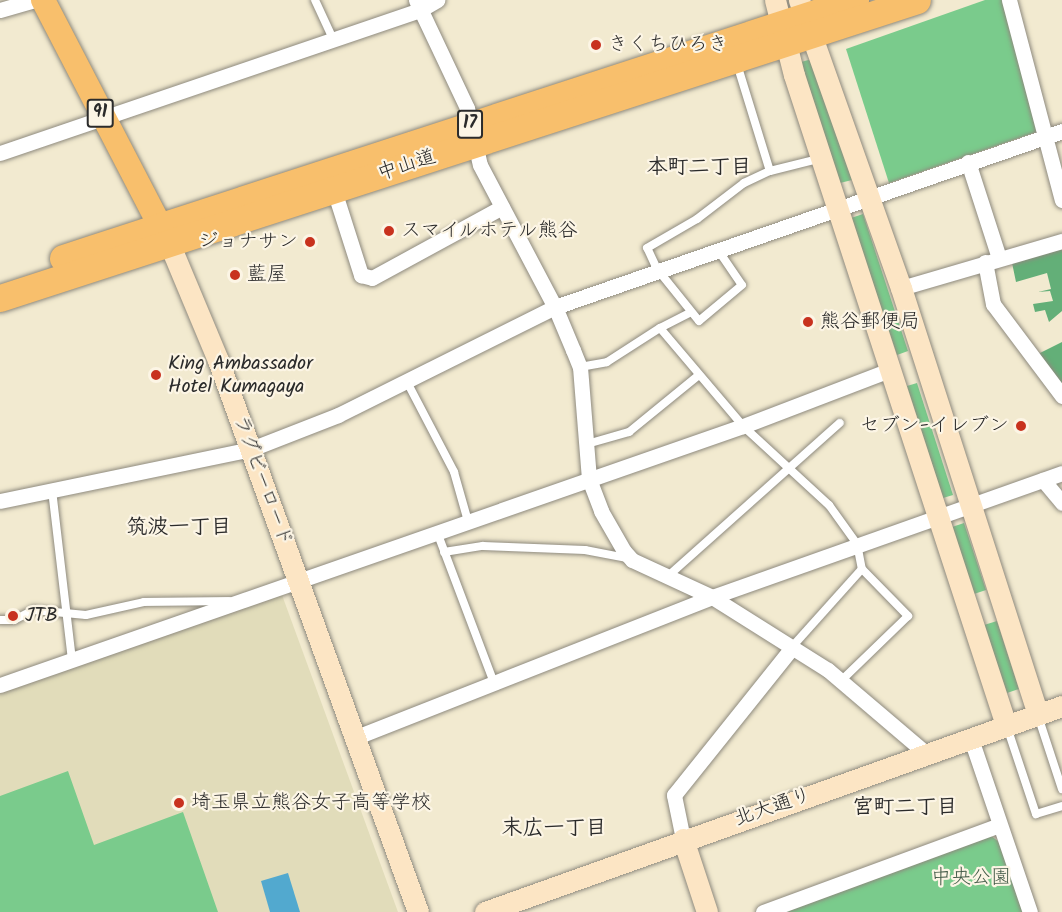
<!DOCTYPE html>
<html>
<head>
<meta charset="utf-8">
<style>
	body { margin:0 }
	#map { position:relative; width:1062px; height:912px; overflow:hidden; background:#f2ead0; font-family:Kalam,"Klee One",sans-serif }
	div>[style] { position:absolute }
	.built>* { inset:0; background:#e1dcba }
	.green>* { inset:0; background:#7acb8c }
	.forest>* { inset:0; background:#63af78 }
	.water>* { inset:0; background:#52a9cf }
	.roads { filter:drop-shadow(0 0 2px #8e8a7e) drop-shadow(0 0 2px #8e8a7e) }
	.lane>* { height:8px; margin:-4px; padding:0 4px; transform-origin:4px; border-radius:4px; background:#fff }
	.street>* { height:15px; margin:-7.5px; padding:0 7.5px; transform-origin:7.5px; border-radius:7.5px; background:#fff }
	.secondary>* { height:21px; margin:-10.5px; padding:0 10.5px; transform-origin:10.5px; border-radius:10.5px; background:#fce5c4 }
	.primary>* { height:24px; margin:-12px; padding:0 12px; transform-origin:12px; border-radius:12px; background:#f8bf6c }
	.highway>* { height:27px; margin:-13.5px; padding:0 13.5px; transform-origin:13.5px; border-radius:13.5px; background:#f8bf6c }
	.dots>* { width:16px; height:16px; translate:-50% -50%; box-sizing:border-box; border:3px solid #fcf5e5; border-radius:50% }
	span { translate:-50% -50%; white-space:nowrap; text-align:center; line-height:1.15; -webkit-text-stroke:4.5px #fcf5e5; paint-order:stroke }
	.shield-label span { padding:2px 4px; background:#fcf5e5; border:2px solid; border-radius:4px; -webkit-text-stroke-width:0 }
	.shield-label { font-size:18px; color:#2b2b2b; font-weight:700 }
	.poi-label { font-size:20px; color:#2b2b2b }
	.left { translate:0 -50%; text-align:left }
	.right { translate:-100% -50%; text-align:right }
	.street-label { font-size:20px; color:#2b2b2b }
	.park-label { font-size:20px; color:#435b48 }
	.neighbourhood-label { font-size:21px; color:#2b2b2b; font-weight:700 }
</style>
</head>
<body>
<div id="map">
	<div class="built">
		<div style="clip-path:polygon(282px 595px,398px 912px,0 912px,0 693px)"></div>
	</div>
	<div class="green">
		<div style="clip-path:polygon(985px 0,1002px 0,1039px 131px,889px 183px,846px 49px)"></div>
		<div style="clip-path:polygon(812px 59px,852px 180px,840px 183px,801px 62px)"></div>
		<div style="clip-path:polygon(863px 214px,908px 351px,897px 355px,851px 218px)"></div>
		<div style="clip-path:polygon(917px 383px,953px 495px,943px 498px,907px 386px)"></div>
		<div style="clip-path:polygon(964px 523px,986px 590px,974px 594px,952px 527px)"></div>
		<div style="clip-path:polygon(997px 621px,1019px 689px,1007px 693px,984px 625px)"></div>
		<div style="clip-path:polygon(68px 771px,94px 845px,183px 812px,218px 912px,0 912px,0 796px)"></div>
		<div style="clip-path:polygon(990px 835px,999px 842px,1023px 912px,772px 912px)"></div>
	</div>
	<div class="forest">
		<div style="clip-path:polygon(1062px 244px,1062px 311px,1049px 322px,1045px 310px,1035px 312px,1033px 304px,1053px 301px,1050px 291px,1038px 292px,1051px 289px,1047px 273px,1016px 282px,1011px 258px)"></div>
		<div style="clip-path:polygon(1062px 342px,1062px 389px,1036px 355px)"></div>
	</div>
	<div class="water">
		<div style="clip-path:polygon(288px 873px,300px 912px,270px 912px,261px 881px)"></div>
	</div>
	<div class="roads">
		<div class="lane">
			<div style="left:315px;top:0;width:43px;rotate:65.2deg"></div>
			<div style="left:737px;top:64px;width:112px;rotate:72.9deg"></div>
			<div style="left:718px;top:250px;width:42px;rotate:55.6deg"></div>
			<div style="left:742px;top:285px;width:56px;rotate:140.1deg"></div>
			<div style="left:699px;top:321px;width:67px;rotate:-128.9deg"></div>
			<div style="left:657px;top:269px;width:23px;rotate:-115deg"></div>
			<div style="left:647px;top:248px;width:58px;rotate:-30.1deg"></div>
			<div style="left:697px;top:219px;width:59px;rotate:-37.5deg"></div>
			<div style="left:744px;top:183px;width:29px;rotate:-25deg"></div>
			<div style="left:770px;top:171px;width:49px;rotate:-14deg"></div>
			<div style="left:660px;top:328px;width:33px;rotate:-27deg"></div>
			<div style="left:580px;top:367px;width:27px;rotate:-10deg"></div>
			<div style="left:607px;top:362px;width:63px;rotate:-32.7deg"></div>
			<div style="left:660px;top:328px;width:128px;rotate:49.7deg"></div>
			<div style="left:743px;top:426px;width:117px;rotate:42.6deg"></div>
			<div style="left:829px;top:505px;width:48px;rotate:54.3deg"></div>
			<div style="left:857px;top:544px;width:25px;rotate:79deg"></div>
			<div style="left:862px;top:569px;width:66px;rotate:45.6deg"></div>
			<div style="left:908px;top:616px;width:93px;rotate:135.9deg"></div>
			<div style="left:406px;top:380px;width:104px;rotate:62.4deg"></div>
			<div style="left:454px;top:472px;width:51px;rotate:74.1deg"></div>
			<div style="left:587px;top:444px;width:44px;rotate:-15.9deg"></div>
			<div style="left:629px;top:432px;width:90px;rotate:-39.2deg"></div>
			<div style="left:52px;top:490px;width:171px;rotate:83.3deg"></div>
			<div style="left:437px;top:532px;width:161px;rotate:69.3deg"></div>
			<div style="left:444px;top:552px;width:39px;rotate:-9deg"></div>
			<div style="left:483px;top:546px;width:102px;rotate:2.2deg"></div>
			<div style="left:585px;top:550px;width:43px;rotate:10.8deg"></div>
			<div style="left:668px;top:576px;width:230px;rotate:-41.7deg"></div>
			<div style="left:0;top:620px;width:14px"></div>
			<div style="left:14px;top:620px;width:22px;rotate:-27deg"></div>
			<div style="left:34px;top:610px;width:52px;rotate:5.5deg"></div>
			<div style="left:86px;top:615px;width:59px;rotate:-12.6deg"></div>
			<div style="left:144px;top:602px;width:85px;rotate:-0.7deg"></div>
			<div style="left:791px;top:648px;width:106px;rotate:-48.1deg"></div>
			<div style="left:1038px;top:716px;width:77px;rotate:71.8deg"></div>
			<div style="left:1007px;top:727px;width:92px;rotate:71.6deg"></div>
			<div style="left:1036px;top:814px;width:27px;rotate:-17deg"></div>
		</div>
		<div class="street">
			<div style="left:416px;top:0;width:119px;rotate:64.7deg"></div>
			<div style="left:467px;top:108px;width:58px;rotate:77.2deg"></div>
			<div style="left:480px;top:165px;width:161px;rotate:62.2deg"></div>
			<div style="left:555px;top:307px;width:47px;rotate:67.3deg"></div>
			<div style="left:573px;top:350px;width:18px;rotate:68deg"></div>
			<div style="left:580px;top:367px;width:112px;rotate:85.4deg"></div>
			<div style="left:589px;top:479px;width:34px;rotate:69deg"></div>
			<div style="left:601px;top:511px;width:46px;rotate:60.1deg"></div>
			<div style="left:624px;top:551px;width:12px;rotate:48deg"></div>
			<div style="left:632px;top:560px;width:88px;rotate:24.8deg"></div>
			<div style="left:712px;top:597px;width:137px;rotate:32.2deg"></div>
			<div style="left:828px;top:670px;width:131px;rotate:40.4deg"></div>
			<div style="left:1009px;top:0;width:207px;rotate:75.2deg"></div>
			<div style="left:0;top:10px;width:37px;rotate:-16deg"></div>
			<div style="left:0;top:153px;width:444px;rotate:-18.8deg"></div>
			<div style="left:420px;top:10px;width:20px;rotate:-30deg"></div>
			<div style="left:968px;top:162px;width:101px;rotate:72.1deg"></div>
			<div style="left:332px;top:184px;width:96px;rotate:72.3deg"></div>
			<div style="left:361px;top:275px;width:11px;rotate:15deg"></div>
			<div style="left:372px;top:278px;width:148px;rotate:-28.6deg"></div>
			<div style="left:985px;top:262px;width:43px;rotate:79.2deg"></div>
			<div style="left:993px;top:304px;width:115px;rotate:53.1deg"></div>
			<div style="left:901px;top:288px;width:168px;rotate:-16.3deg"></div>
			<div style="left:1043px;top:480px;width:30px;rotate:50deg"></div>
			<div style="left:0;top:501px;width:256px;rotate:-11.7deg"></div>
			<div style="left:251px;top:449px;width:93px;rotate:-21.3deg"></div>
			<div style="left:338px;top:415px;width:242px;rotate:-26.5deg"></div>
			<div style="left:555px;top:307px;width:537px;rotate:-19.14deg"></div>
			<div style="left:0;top:685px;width:787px;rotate:-19.22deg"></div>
			<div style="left:743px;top:426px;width:157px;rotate:-20.9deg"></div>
			<div style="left:354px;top:738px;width:385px;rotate:-21.5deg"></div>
			<div style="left:712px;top:597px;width:371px;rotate:-19.5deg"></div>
			<div style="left:971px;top:739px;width:183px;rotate:71.2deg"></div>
			<div style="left:683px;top:839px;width:45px;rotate:-101.6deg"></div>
			<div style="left:674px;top:795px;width:187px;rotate:-51.3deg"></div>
			<div style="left:763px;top:912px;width:252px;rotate:-20.2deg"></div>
		</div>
		<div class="secondary">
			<div style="left:775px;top:0;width:77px;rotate:75.8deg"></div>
			<div style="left:794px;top:75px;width:684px;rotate:71.94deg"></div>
			<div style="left:799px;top:0;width:306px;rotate:70.5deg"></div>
			<div style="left:901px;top:288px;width:447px;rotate:72.2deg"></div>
			<div style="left:169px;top:243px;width:127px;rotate:67.3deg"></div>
			<div style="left:218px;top:360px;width:587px;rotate:70.08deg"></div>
			<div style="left:683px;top:839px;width:77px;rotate:71.8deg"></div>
			<div style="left:485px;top:912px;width:613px;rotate:-19.65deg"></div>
		</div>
		<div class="primary">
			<div style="left:43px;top:0;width:274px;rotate:62.6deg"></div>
		</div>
		<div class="highway">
			<div style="left:63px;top:258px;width:833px;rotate:-18.04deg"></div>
			<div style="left:0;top:298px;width:964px;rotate:-18deg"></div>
		</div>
	</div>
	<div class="dots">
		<div style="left:596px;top:45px;background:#c8321e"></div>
		<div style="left:389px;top:231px;background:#c8321e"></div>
		<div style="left:310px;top:242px;background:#c8321e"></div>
		<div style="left:235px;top:275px;background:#c8321e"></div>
		<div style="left:808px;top:322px;background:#c8321e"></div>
		<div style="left:156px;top:375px;background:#c8321e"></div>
		<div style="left:1021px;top:426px;background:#c8321e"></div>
		<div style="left:13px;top:616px;background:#c8321e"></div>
		<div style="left:179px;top:803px;background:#c8321e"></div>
	</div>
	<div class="shield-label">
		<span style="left:100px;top:113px">91</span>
		<span style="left:470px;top:124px">17</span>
	</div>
	<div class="poi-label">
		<span class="left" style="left:608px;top:45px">きくちひろき</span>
		<span class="left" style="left:401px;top:231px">スマイルホテル熊谷</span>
		<span class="right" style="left:298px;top:242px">ジョナサン</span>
		<span class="left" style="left:247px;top:275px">藍屋</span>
		<span class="left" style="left:820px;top:322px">熊谷郵便局</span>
		<span class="left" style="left:168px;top:376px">King Ambassador<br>Hotel Kumagaya</span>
		<span class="right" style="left:1009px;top:426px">セブン-イレブン</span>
		<span class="left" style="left:25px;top:616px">JTB</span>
		<span class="left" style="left:191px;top:803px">埼玉県立熊谷女子高等学校</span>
	</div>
	<div class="street-label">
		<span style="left:407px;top:166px;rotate:-18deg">中山道</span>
		<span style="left:262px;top:481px;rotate:70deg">ラグビーロード</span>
		<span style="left:773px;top:808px;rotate:-19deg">北大通り</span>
	</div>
	<div class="park-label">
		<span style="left:971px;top:878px">中央公園</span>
	</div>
	<div class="neighbourhood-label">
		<span style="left:699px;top:168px">本町二丁目</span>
		<span style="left:179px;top:528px">筑波一丁目</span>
		<span style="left:905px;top:808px">宮町二丁目</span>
		<span style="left:554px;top:829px">末広一丁目</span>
	</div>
</div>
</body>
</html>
